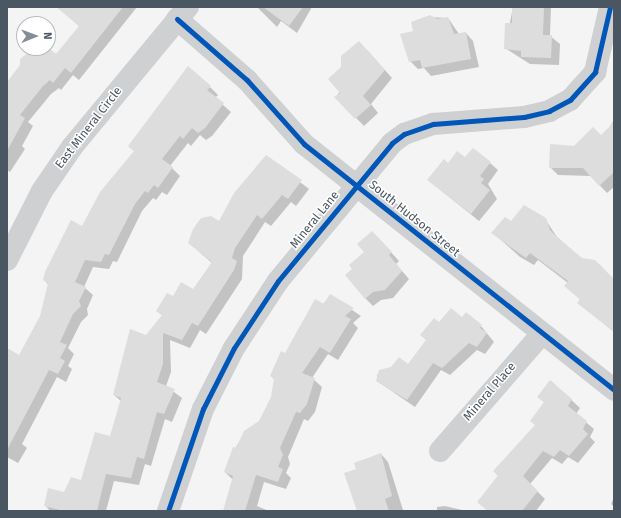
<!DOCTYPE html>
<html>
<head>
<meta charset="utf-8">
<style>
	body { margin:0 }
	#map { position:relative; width:621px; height:518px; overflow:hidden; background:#f4f4f4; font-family:"Fira Sans",sans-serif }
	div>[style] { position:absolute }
	.shadow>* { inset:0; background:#0003 }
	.building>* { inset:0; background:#ddddde }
	.minor>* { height:22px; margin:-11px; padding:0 11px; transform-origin:11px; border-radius:11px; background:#ced0d2 }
	.cycleway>* { height:5px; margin:-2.5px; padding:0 2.5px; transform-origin:2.5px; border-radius:2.5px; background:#0057b8 }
	span { translate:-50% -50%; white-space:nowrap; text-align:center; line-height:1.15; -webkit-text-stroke:3px #fff; paint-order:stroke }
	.street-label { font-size:12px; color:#4a5661 }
	.frame { position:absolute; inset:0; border:8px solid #4a5661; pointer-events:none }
	.north { position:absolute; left:16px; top:16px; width:40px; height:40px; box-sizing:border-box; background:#fff; border:1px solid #b7bbc0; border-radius:50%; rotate:89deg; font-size:11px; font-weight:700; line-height:16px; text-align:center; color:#4a5661 }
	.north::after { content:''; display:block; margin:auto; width:14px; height:18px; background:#868d94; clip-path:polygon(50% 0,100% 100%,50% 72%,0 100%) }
</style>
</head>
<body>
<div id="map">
	<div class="shadow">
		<div style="clip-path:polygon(72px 7px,137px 7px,79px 80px,73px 75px,61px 90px,59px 88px,51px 94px,28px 122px,33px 126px,22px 146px,25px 149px,10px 172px,7px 170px,7px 84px,21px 65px,21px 60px,34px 48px,47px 48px,57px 56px,80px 27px,66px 14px)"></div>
		<div style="clip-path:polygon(257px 7px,312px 7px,297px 33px,281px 21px,277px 27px)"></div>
		<div style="clip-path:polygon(513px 7px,551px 7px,550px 36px,560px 44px,559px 65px,530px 64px,505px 48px)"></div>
		<div style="clip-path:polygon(425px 17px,448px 18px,459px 34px,466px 33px,473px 41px,479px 67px,431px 76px,424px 68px,418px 69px,410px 61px,415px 32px)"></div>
		<div style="clip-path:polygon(367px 50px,392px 78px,371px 104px,378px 113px,364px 126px,336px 97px)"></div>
		<div style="clip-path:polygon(210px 87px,218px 95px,215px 98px,231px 112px,212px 136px,206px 140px,200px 135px,191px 146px,188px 143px,170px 166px,180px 176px,167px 195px,162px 192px,156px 200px,153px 198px,142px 211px,117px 262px,113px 261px,109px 269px,93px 267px,84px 287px,93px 295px,87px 309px,88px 315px,81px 322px,68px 348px,74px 354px,68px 366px,72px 369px,66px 382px,57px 377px,22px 444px,27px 448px,18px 463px,7px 457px,7px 356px,20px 356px,41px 317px,49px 285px,44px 280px,135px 152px,129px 146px)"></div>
		<div style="clip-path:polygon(614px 120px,614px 187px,607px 193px,591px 176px,558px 175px,550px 167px,574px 147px,603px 138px)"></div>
		<div style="clip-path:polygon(266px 156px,309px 189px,296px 206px,291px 202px,271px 226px,265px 222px,243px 256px,242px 279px,206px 334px,200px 330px,190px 348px,170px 340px,171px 372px,166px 386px,182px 398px,172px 422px,165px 419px,151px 466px,145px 464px,139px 485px,114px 481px,106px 511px,50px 511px,45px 505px,82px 481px,111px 437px,121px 401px,114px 395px,146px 336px,163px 316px,157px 311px,173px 297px,194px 290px,212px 263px,189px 243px,219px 222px)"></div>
		<div style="clip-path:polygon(465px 158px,490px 163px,498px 170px,488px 184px,497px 199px,479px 221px,428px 180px,448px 164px)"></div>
		<div style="clip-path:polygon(545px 219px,557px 237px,582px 259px,600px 265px,614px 281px,614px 332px,579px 303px,581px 300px,565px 286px,568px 283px,538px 260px,534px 265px,520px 257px,493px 233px,511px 223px)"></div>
		<div style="clip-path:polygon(380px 240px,399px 261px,396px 264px,409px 279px,393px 298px,381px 300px,373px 306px,365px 298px)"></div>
		<div style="clip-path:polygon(330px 295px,361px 316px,353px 323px,358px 328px,338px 360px,328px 354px,312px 378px,322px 387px,315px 412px,308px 421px,304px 419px,288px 457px,290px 464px,286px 473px,291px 478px,286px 489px,264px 482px,257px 506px,269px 511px,224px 511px,233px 480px,225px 472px,229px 459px,245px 432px,260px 422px,272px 397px,275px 380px,271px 376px)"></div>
		<div style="clip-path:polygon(462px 319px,481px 326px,494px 342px,485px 354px,477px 350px,450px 375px,441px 370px,415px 407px,377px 381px,377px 375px,408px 365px,440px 324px)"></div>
		<div style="clip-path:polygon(551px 381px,580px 408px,576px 414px,594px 429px,590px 437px,595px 442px,578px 463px,568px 457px,562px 464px,552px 458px,530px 484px,545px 499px,536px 511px,488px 511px,478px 502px,536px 426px,545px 403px,538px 397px)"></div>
		<div style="clip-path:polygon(381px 454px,388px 462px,403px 510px,407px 511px,358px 511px,358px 469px)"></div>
		<div style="clip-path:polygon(614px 497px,614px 507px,611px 504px)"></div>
		<div style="clip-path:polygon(445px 506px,462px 510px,463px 511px,437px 511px,437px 507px)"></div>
	</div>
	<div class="building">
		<div style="clip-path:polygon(56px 7px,123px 7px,71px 73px,65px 68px,53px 83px,50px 80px,43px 86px,20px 115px,25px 118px,7px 151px,7px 82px,20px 65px,20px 59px,34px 48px,49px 48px,56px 54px,79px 26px)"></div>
		<div style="clip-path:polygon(263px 7px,303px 7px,289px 26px)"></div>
		<div style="clip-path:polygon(512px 7px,544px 7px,543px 35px,552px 35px,551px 58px,521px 57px,521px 51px,504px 49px,505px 23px,512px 23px)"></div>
		<div style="clip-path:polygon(430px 15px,437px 19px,448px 17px,454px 34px,466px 32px,471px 59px,422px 68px,420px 60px,409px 62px,400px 34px,413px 31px,411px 22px)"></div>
		<div style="clip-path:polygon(359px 41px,385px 70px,363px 96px,371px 105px,355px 119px,334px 97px,340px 93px,328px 79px,341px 67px,341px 56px)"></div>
		<div style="clip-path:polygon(188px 66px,211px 86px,207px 90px,224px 103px,205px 128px,198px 133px,192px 128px,183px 139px,180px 136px,162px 159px,173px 167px,158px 188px,154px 185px,148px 193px,145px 191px,135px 204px,109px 255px,105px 254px,101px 262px,85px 260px,75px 282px,86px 287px,79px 301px,81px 306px,73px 314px,60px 342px,67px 345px,60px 358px,65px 361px,58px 374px,49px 370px,7px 450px,7px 348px,19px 355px,40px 316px,48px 283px,43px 280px,45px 272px,71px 220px,82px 226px,100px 192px,134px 151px,128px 146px)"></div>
		<div style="clip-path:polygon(614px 122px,614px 172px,599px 186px,583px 168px,549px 168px,550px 144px,574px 146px,593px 127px,601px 135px)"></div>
		<div style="clip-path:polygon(473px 148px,491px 162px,480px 176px,484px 179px,481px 183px,490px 190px,471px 214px,427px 180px,444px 159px,448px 163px,457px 151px,465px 157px)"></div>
		<div style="clip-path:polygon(266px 155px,302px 180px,288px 199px,282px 195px,262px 219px,257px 215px,235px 248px,232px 258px,237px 261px,234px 270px,198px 326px,192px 323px,182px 340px,163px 333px,163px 364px,157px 382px,175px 389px,164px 414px,157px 412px,144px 459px,137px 457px,131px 478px,106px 474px,97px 511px,64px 511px,44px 506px,48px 488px,64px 492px,71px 477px,81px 480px,95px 432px,110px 436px,121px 398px,113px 395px,130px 329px,146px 335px,162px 315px,156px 311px,167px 293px,173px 296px,181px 282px,193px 289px,212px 262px,188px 243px,193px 229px,201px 218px,211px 216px,219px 221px,234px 193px)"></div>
		<div style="clip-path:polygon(524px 205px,546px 218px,550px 230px,559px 239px,582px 258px,595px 260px,614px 279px,614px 332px,577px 303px,580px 299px,564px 286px,568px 281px,530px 253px,526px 258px,491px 233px,505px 217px,511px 221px)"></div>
		<div style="clip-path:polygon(372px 231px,392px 252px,389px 255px,402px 271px,385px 290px,373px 292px,365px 299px,345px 275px,352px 269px,349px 265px,364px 252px,357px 244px)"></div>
		<div style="clip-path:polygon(330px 294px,354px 308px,345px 316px,351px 319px,330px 353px,320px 347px,302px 373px,315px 378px,307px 404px,300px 413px,296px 412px,280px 448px,283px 455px,278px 467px,283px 469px,278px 482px,256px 475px,245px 511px,223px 511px,233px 476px,224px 472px,233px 447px,236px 448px,244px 431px,259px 421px,271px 397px,274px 378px,270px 376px,281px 351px,285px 353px,315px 299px,324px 304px)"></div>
		<div style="clip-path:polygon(451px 308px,462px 317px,466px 312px,482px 325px,480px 328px,487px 333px,477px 347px,469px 343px,442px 368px,433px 363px,407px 400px,376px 381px,379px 370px,391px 367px,399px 357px,408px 364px,426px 340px,420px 335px,434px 318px,439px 322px)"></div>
		<div style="clip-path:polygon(550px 380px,572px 399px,568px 406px,587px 421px,583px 429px,588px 434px,569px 456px,560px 450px,554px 457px,543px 451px,523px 476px,538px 491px,522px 511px,488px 511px,477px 502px,498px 476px,493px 471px,535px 425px,530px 421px,544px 402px,537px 397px)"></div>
		<div style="clip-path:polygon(381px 453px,392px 496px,385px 499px,389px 511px,357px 511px,344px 473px,356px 469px,354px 463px)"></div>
	</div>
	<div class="minor">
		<div style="left:177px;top:19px;width:93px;rotate:41.1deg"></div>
		<div style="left:247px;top:80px;width:86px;rotate:48.3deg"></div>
		<div style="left:304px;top:144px;width:396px;rotate:38.4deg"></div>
		<div style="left:7px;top:260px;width:77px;rotate:-63.1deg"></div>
		<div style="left:42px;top:191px;width:53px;rotate:-55.7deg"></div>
		<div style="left:72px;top:147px;width:182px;rotate:-50.4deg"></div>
		<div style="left:440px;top:451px;width:154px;rotate:-49deg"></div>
		<div style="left:168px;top:511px;width:108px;rotate:-71.1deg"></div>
		<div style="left:203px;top:409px;width:68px;rotate:-63.1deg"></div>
		<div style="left:234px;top:348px;width:80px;rotate:-56.7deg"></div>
		<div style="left:278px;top:281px;width:179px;rotate:-50.4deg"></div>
		<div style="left:392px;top:143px;width:15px;rotate:-37deg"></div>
		<div style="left:404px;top:134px;width:31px;rotate:-19deg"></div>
		<div style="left:433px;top:124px;width:91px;rotate:-4.4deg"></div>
		<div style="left:524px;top:117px;width:26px;rotate:-13deg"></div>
		<div style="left:549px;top:111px;width:24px;rotate:-28deg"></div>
		<div style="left:570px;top:100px;width:38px;rotate:-48deg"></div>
		<div style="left:595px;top:72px;width:67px;rotate:-77deg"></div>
	</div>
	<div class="cycleway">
		<div style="left:177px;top:19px;width:93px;rotate:41.1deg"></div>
		<div style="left:247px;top:80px;width:86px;rotate:48.3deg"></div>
		<div style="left:304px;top:144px;width:396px;rotate:38.4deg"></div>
		<div style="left:168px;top:511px;width:108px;rotate:-71.1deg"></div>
		<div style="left:203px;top:409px;width:68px;rotate:-63.1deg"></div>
		<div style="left:234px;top:348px;width:80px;rotate:-56.7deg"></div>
		<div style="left:278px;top:281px;width:179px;rotate:-50.4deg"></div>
		<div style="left:392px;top:143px;width:15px;rotate:-37deg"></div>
		<div style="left:404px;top:134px;width:31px;rotate:-19deg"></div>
		<div style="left:433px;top:124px;width:91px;rotate:-4.4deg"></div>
		<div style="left:524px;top:117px;width:26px;rotate:-13deg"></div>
		<div style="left:549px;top:111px;width:24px;rotate:-28deg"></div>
		<div style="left:570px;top:100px;width:38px;rotate:-48deg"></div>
		<div style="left:595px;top:72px;width:67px;rotate:-77deg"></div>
	</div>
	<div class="street-label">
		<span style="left:89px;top:128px;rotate:-52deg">East Mineral Circle</span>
		<span style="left:414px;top:219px;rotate:39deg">South Hudson Street</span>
		<span style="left:315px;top:220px;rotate:-51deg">Mineral Lane</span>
		<span style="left:490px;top:392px;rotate:-49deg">Mineral Place</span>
	</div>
	<div class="frame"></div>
	<div class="north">N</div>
</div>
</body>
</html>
